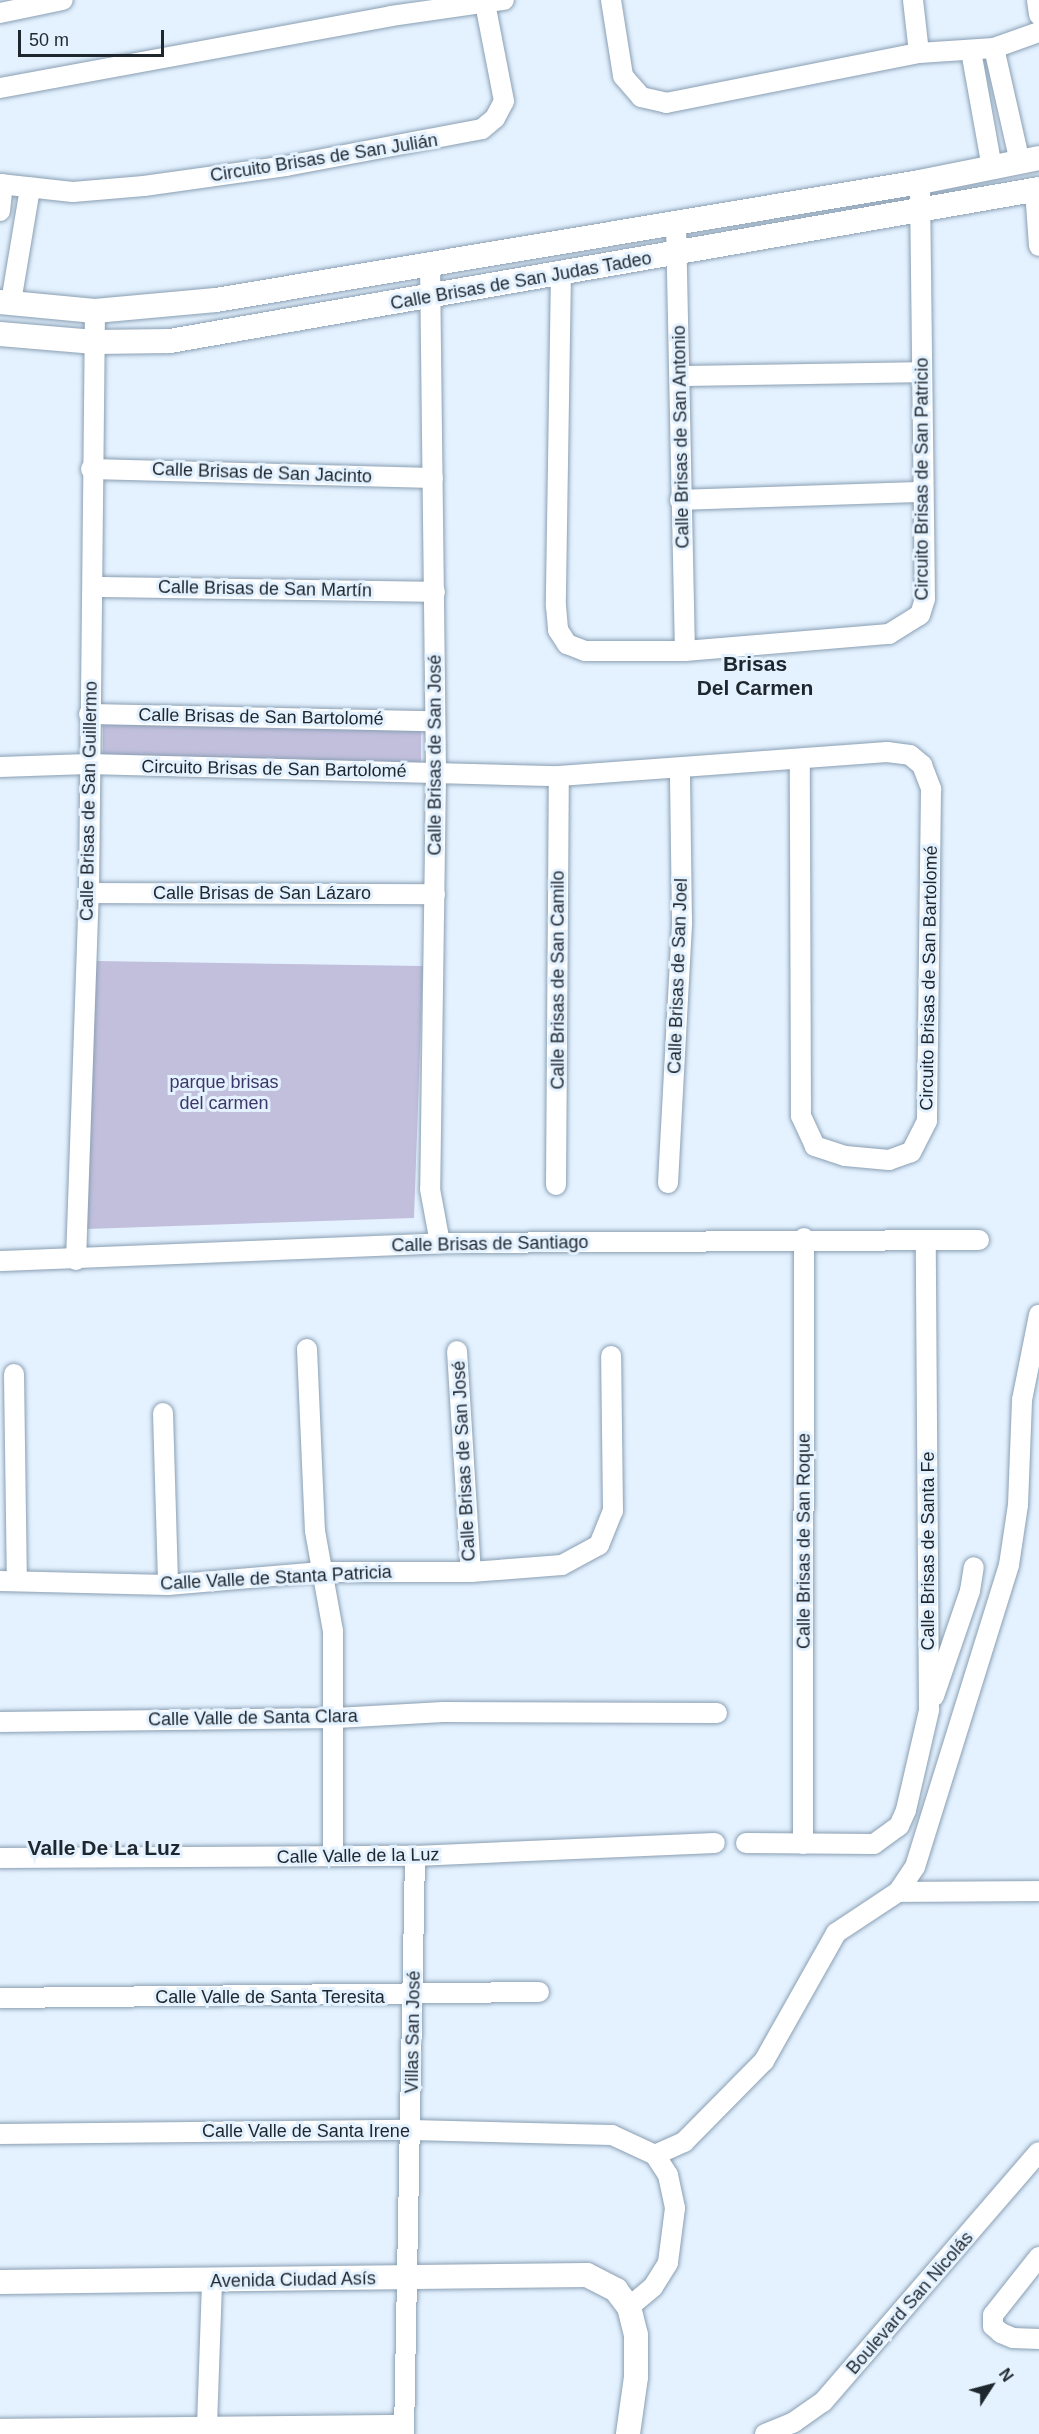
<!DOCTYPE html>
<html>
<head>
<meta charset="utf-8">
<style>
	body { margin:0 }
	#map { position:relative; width:1039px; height:2434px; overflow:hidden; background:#e4f2ff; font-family:Arial,sans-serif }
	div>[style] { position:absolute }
	.green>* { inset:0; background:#c2bfdd }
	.roads { filter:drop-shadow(0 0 2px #8a9fb3) drop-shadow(0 0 2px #8a9fb3) }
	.minor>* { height:20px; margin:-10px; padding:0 10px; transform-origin:10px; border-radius:10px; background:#fff }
	.tertiary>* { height:24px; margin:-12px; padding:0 12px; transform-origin:12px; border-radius:12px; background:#fff }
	span { translate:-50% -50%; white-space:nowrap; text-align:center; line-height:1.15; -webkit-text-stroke:6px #e4f2ff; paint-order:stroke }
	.street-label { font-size:18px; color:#1e262e }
	.park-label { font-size:18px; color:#3e3568 }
	.quarter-label { font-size:21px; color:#1e262e; font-weight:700 }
	.north { position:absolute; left:961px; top:2356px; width:60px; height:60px; -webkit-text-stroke:4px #e4f2ff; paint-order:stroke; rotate:54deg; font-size:16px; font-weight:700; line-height:24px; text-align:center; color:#1e262e }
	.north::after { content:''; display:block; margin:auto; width:21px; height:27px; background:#1e262e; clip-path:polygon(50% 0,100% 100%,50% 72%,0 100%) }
	.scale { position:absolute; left:18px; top:30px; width:146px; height:27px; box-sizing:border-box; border:3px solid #1e262e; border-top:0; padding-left:8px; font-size:18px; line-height:21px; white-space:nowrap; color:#1e262e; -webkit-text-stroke:4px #e4f2ff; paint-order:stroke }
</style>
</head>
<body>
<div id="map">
	<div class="green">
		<div style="clip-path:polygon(103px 722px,421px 725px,421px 762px,103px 759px)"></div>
		<div style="clip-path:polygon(96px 961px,423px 966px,414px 1218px,86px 1229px)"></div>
	</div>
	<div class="roads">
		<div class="minor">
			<div style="left:611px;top:0;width:77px;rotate:81deg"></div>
			<div style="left:623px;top:76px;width:28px;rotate:49deg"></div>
			<div style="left:641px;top:97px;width:26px;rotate:13deg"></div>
			<div style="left:666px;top:103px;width:258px;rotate:-11.2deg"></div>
			<div style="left:919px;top:53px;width:75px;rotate:-3.8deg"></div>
			<div style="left:994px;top:48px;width:48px;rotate:-19.6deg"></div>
			<div style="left:913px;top:0;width:53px;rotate:83.5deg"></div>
			<div style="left:1037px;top:0;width:15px;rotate:82deg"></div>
			<div style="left:0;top:13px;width:64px;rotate:-11.7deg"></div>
			<div style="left:994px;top:48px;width:117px;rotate:77.2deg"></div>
			<div style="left:971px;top:51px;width:119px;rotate:79.8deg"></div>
			<div style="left:0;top:88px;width:398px;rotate:-10.4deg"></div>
			<div style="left:391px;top:16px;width:114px;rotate:-8.1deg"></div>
			<div style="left:0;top:184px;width:73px;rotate:6.3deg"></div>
			<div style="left:73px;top:192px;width:71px;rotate:-4.8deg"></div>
			<div style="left:144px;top:186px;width:143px;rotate:-8deg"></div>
			<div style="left:286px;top:166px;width:199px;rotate:-10.7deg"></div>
			<div style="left:482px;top:129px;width:17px;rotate:-40deg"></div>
			<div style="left:495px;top:118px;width:19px;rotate:-62deg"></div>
			<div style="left:504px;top:101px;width:100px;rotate:-101deg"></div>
			<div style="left:1035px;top:190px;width:56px;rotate:85.9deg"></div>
			<div style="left:0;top:211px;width:27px;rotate:-84deg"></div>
			<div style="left:676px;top:224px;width:427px;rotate:88.8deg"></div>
			<div style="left:430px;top:265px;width:508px;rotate:89.32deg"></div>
			<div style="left:436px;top:773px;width:416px;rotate:90.8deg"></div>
			<div style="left:430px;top:1189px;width:55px;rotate:79.5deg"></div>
			<div style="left:561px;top:272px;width:334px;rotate:90.9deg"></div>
			<div style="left:556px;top:606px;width:24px;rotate:85deg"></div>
			<div style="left:558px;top:630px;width:17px;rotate:57deg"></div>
			<div style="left:567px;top:644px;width:19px;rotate:21deg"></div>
			<div style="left:585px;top:651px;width:100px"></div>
			<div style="left:685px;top:651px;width:205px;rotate:-4.8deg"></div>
			<div style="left:889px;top:634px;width:36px;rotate:-32deg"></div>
			<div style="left:920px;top:615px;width:17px;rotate:-73deg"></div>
			<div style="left:925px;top:599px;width:417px;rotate:-90.7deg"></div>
			<div style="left:11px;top:302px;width:116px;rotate:-80.5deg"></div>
			<div style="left:680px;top:376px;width:242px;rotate:-0.9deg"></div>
			<div style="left:91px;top:469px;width:342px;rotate:1.5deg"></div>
			<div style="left:680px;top:500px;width:243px;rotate:-1.9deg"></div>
			<div style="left:94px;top:587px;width:341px;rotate:0.8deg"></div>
			<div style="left:89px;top:714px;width:344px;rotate:1.2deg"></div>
			<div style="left:0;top:767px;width:88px;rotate:-2deg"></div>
			<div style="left:88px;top:764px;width:471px;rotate:1.5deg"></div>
			<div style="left:559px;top:776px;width:329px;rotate:-4.2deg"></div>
			<div style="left:887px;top:752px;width:23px;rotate:7deg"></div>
			<div style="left:910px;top:755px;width:16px;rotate:40deg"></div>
			<div style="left:922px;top:765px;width:26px;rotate:69deg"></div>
			<div style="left:931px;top:789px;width:332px;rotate:90.7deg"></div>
			<div style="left:927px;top:1121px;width:35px;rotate:117deg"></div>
			<div style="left:911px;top:1152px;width:23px;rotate:160deg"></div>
			<div style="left:889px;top:1160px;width:44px;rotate:-174.8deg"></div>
			<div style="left:845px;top:1156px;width:32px;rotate:-162deg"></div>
			<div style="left:815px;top:1146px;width:33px;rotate:-115deg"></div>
			<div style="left:801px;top:1116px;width:355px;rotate:-90.2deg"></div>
			<div style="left:89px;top:893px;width:346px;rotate:0.2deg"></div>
			<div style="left:668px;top:1183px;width:262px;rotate:-86.9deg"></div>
			<div style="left:682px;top:921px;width:152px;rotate:-90.8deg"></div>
			<div style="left:556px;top:1185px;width:409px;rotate:-89.6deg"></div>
			<div style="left:76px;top:1260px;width:367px;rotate:-88deg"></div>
			<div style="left:89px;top:893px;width:582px;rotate:-89.41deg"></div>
			<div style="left:0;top:1261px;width:440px;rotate:-2.3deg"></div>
			<div style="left:440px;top:1243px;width:539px;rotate:-0.32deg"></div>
			<div style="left:307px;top:1349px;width:182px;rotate:87.5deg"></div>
			<div style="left:315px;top:1531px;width:102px;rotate:79.8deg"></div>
			<div style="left:333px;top:1631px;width:225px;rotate:90deg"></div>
			<div style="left:457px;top:1351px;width:221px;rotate:86.4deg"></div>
			<div style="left:14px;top:1374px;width:207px;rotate:89.2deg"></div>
			<div style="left:163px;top:1413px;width:172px;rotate:88.3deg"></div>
			<div style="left:0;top:1581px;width:168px;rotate:1.4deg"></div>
			<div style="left:168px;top:1585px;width:154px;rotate:-4.9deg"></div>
			<div style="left:321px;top:1572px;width:150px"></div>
			<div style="left:471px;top:1572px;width:91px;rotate:-4.4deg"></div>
			<div style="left:562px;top:1565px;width:42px;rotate:-28.4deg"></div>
			<div style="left:599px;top:1545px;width:37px;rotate:-68deg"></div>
			<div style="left:613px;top:1511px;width:155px;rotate:-90.7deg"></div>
			<div style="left:934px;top:1696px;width:111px;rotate:-71.1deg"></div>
			<div style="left:970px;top:1591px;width:24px;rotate:-81deg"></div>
			<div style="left:0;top:1722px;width:336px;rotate:-0.7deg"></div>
			<div style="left:336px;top:1718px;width:107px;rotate:-3.2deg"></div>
			<div style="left:443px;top:1712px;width:274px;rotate:0.2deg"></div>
			<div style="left:746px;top:1843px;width:128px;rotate:0.4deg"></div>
			<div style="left:874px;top:1844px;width:31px;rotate:-36deg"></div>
			<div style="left:899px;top:1826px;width:17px;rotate:-66deg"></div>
			<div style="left:906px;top:1810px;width:103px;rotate:-77deg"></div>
			<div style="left:929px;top:1710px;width:470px;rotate:-90.4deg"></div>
			<div style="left:803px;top:1844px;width:606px;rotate:-89.91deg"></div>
			<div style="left:0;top:1858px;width:415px;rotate:-0.3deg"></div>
			<div style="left:415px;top:1856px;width:300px;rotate:-2.5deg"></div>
			<div style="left:898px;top:1892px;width:141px;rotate:-0.4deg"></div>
			<div style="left:0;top:1998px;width:539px;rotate:-0.64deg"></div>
			<div style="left:0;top:2134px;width:411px;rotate:-0.6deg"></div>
			<div style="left:411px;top:2130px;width:201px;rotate:1.4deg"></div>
			<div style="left:612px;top:2135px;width:47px;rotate:24.9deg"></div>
			<div style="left:655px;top:2155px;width:24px;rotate:57deg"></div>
			<div style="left:668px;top:2175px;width:34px;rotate:78deg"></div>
			<div style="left:675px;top:2208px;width:55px;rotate:97.3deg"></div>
			<div style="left:668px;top:2263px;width:28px;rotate:122deg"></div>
			<div style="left:653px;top:2287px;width:31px;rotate:140deg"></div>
			<div style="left:655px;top:2155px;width:32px;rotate:-24deg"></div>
			<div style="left:684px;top:2142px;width:114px;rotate:-45.4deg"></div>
			<div style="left:764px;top:2061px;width:147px;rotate:-60.6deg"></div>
			<div style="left:836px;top:1933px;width:74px;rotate:-33.5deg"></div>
			<div style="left:898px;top:1892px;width:30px;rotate:-56deg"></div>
			<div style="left:915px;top:1867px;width:316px;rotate:-72.7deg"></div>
			<div style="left:1009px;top:1565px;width:61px;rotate:-81.5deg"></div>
			<div style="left:1018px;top:1505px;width:105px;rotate:-87.8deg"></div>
			<div style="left:1022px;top:1400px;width:87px;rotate:-78.7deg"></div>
			<div style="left:1039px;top:2257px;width:74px;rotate:128.4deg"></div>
			<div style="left:993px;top:2315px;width:11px;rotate:90deg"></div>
			<div style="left:993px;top:2326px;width:11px;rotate:41deg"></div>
			<div style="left:1001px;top:2333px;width:13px;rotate:23deg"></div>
			<div style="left:1013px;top:2338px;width:26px;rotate:2deg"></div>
			<div style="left:207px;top:2426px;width:145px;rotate:-88deg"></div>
			<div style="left:0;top:2429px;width:404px;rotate:-0.6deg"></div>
			<div style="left:404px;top:2434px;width:578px;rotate:-88.91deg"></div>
			<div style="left:765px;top:2434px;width:31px;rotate:-22deg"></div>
			<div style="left:794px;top:2422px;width:35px;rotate:-35deg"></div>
			<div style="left:823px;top:2402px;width:330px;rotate:-49.2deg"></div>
		</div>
		<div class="tertiary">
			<div style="left:0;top:302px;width:95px;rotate:5.4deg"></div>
			<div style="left:95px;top:311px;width:121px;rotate:-5.2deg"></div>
			<div style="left:216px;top:300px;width:714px;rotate:-9.52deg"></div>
			<div style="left:920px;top:182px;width:121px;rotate:-11.4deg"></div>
			<div style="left:0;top:334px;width:95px;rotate:4.8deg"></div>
			<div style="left:95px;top:342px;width:75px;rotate:-0.8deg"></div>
			<div style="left:170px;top:341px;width:882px;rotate:-9.92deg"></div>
			<div style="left:0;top:2282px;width:587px;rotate:-0.68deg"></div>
			<div style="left:587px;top:2275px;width:33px;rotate:27deg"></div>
			<div style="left:616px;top:2290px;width:21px;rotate:53deg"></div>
			<div style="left:629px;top:2307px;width:29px;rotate:76deg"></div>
			<div style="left:636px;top:2335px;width:42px;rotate:90deg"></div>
			<div style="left:636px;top:2377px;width:58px;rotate:98deg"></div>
		</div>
	</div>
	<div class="street-label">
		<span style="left:324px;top:158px;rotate:-9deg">Circuito Brisas de San Julián</span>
		<span style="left:521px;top:281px;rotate:-10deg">Calle Brisas de San Judas Tadeo</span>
		<span style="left:681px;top:437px;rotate:-91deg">Calle Brisas de San Antonio</span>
		<span style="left:262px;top:473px;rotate:2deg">Calle Brisas de San Jacinto</span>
		<span style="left:922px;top:479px;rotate:-90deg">Circuito Brisas de San Patricio</span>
		<span style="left:265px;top:589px;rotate:1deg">Calle Brisas de San Martín</span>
		<span style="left:261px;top:717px;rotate:1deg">Calle Brisas de San Bartolomé</span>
		<span style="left:435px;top:755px;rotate:-90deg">Calle Brisas de San José</span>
		<span style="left:274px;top:769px;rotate:1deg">Circuito Brisas de San Bartolomé</span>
		<span style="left:89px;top:801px;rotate:-89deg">Calle Brisas de San Guillermo</span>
		<span style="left:262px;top:893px">Calle Brisas de San Lázaro</span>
		<span style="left:678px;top:976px;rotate:-88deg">Calle Brisas de San Joel</span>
		<span style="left:929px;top:978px;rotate:-89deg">Circuito Brisas de San Bartolomé</span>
		<span style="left:558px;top:980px;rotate:-90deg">Calle Brisas de San Camilo</span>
		<span style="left:490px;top:1244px;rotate:-1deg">Calle Brisas de Santiago</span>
		<span style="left:464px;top:1461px;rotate:-93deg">Calle Brisas de San José</span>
		<span style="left:804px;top:1541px;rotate:-90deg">Calle Brisas de San Roque</span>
		<span style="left:928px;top:1551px;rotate:-90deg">Calle Brisas de Santa Fe</span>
		<span style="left:276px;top:1578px;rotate:-3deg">Calle Valle de Stanta Patricia</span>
		<span style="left:253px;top:1718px;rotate:-1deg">Calle Valle de Santa Clara</span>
		<span style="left:358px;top:1856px;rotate:-1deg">Calle Valle de la Luz</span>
		<span style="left:270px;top:1997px">Calle Valle de Santa Teresita</span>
		<span style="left:413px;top:2032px;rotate:-89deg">Villas San José</span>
		<span style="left:306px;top:2131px">Calle Valle de Santa Irene</span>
		<span style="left:293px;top:2280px;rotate:-1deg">Avenida Ciudad Asís</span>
		<span style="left:910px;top:2303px;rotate:-49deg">Boulevard San Nicolás</span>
	</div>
	<div class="park-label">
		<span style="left:224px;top:1093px">parque brisas<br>del carmen</span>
	</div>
	<div class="quarter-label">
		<span style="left:755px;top:676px">Brisas<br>Del Carmen</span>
		<span style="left:104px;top:1848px">Valle De La Luz</span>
	</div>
	<div class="north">N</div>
	<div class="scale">50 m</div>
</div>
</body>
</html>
